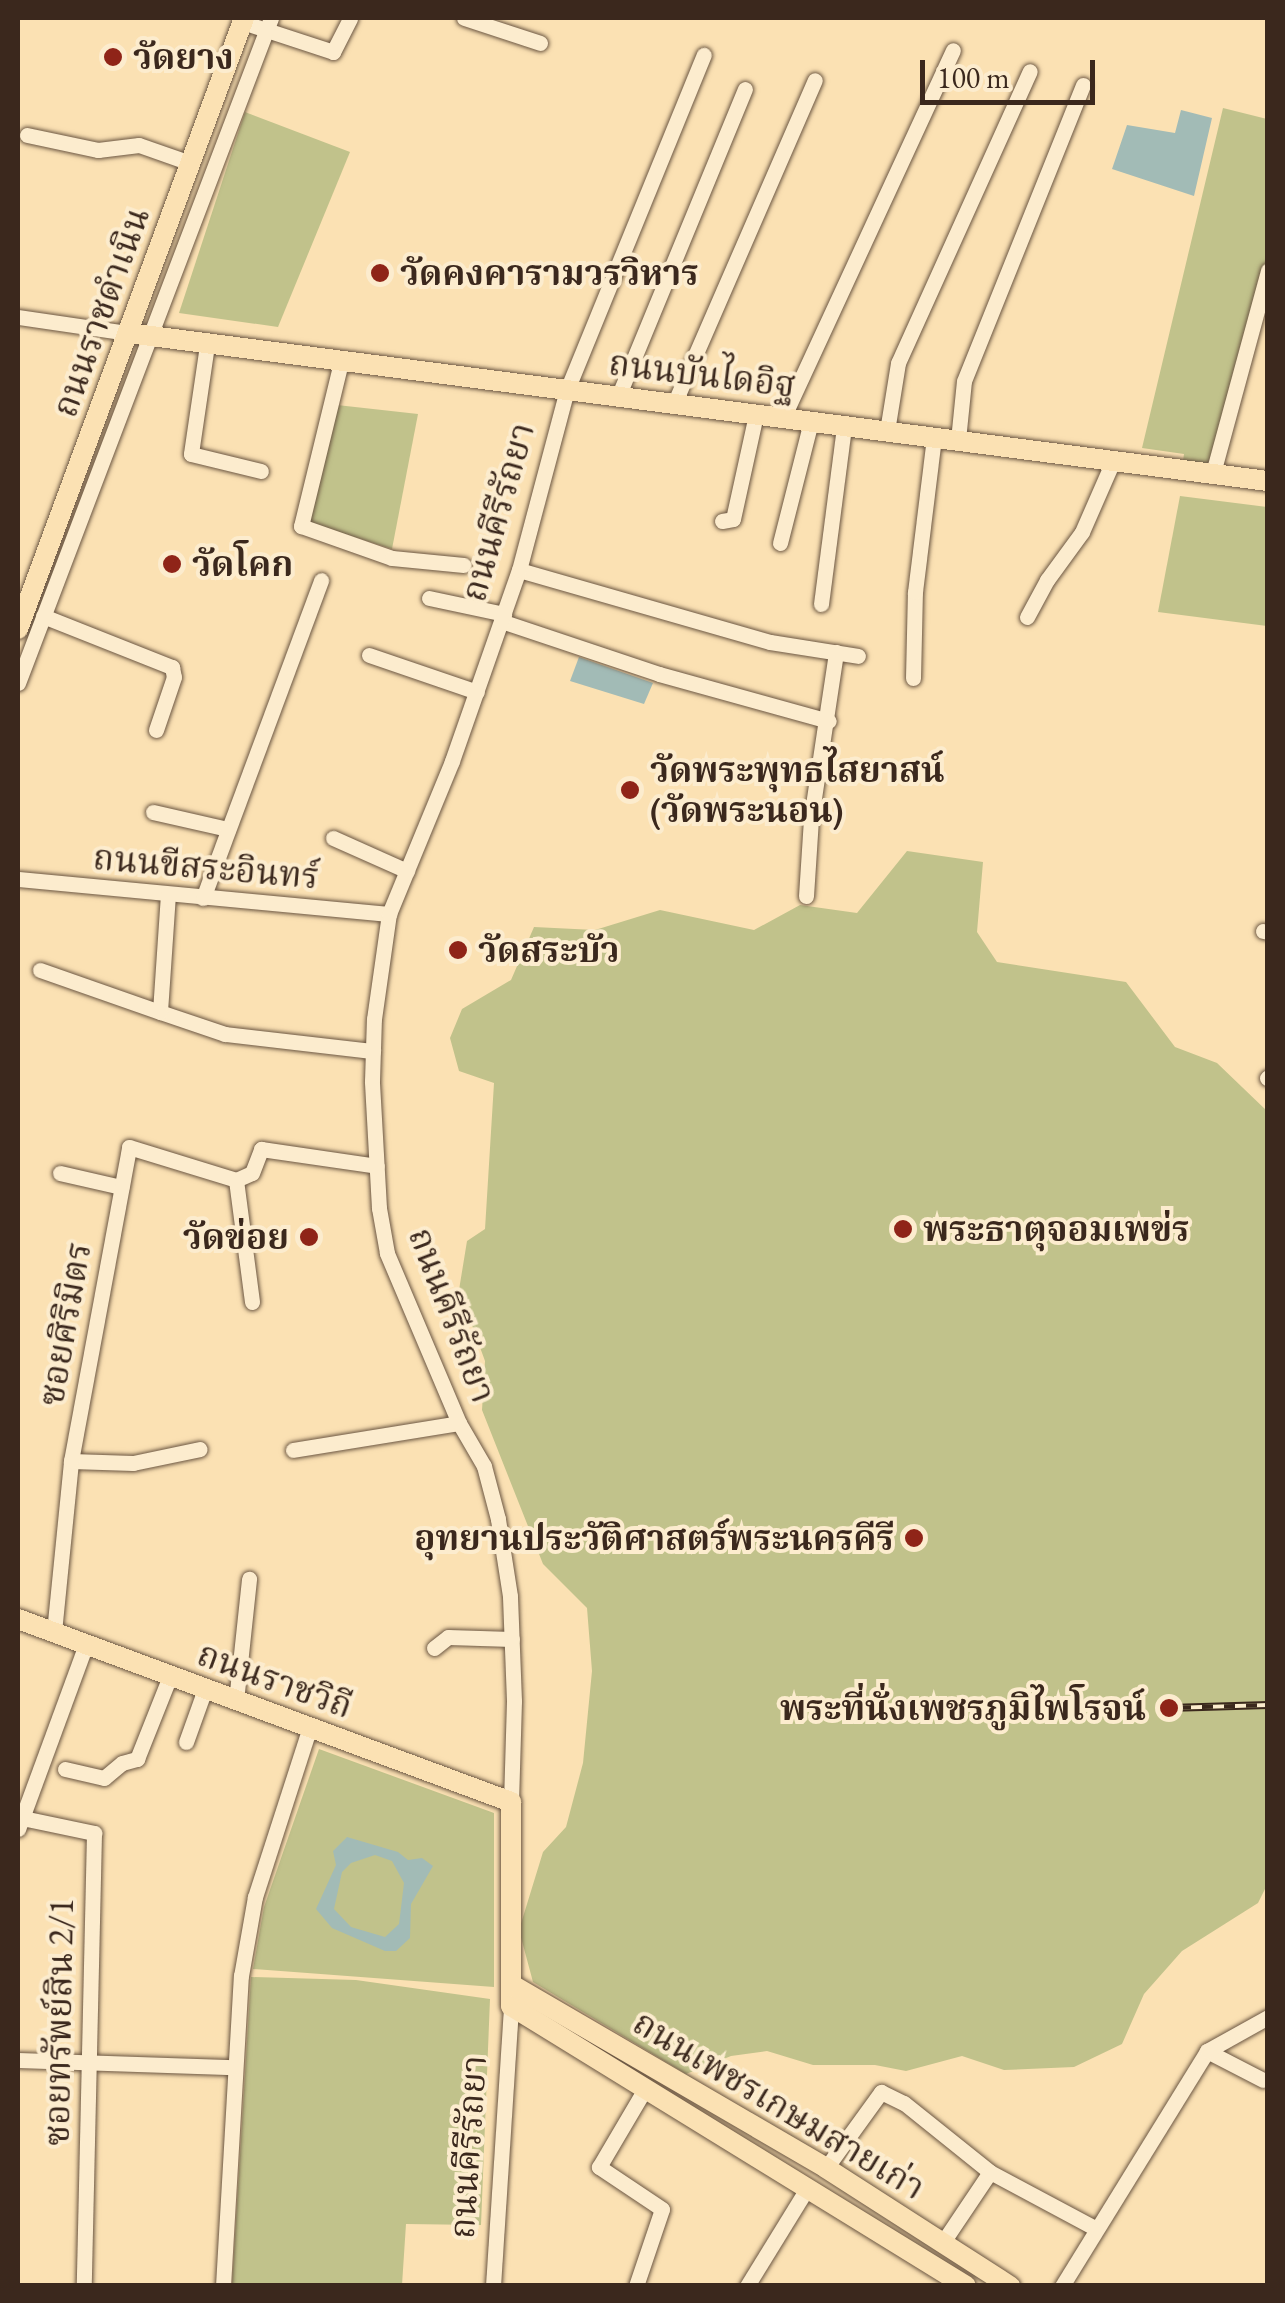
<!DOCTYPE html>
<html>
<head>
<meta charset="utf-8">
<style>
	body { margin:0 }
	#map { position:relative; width:1285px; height:2303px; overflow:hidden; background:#fbe1b3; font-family:"EB Garamond","Noto Serif Thai",serif }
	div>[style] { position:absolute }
	.green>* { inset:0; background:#c1c28b }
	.water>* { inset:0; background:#a2bbb6 }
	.roads { filter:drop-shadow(0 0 2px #6b5642) drop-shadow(0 0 2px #6b5642) }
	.minor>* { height:15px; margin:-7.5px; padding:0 7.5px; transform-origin:7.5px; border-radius:7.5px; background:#fcecce }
	.major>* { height:20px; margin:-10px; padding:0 10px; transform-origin:10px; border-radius:10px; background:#fbe1b3 }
	.rail>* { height:8px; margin-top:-4px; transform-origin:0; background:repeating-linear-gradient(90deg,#fcecce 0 11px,#3b281d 0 22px); box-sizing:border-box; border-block:2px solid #3b281d }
	.dots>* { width:28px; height:28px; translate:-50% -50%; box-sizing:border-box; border:5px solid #fcecce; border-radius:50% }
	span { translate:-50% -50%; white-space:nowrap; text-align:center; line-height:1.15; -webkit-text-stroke:8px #fcecce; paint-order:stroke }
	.poi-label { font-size:35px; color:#3b281d; font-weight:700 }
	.left { translate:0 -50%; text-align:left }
	.right { translate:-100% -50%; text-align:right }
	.street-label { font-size:35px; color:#3b281d }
	.frame { position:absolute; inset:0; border:20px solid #3b281d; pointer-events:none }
	.scale { position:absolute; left:920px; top:60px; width:175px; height:45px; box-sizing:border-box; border:5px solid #3b281d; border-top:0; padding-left:12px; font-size:30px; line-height:35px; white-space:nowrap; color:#3b281d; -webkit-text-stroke:8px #fcecce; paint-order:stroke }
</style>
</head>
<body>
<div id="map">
	<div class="green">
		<div style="clip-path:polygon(1223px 108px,1267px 119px,1267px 259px,1212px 467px,1183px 461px,1184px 454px,1142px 448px)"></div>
		<div style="clip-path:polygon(245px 112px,350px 152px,278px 327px,179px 313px)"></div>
		<div style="clip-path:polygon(337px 405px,418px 414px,392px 549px,308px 522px)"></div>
		<div style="clip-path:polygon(1180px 496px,1267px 507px,1267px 626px,1158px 612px)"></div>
		<div style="clip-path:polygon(907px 851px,983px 862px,977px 932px,997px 962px,1126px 982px,1175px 1047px,1217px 1063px,1267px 1111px,1267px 1885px,1258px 1903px,1182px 1951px,1144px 1994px,1122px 2044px,1074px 2067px,1004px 2070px,962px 2056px,906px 2071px,875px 2065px,813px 2065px,767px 2051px,731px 2056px,686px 2074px,533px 1982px,519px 1930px,543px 1852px,566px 1827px,583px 1763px,592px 1671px,587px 1608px,543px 1564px,482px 1410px,485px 1361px,459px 1290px,467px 1241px,485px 1229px,494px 1083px,459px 1071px,450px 1038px,462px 1009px,511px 980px,534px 927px,595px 930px,660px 910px,754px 930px,800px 905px,857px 913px)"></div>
		<div style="clip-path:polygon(319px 1749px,494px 1813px,494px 1987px,253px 1969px,264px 1907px)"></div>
		<div style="clip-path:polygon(251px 1977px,356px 1980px,490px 1999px,481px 2225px,406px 2224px,402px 2285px,232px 2285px)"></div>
	</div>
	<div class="water">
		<div style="clip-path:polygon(1181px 110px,1212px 118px,1194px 196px,1112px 169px,1127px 125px,1175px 133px)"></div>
		<div style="clip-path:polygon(579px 657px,653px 683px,644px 704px,570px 681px)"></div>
		<div style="clip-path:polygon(evenodd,347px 1837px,398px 1852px,408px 1860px,422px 1858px,433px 1866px,411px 1904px,410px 1938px,396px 1951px,385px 1951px,332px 1928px,316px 1909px,336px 1865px,333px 1851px,347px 1837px,375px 1855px,392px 1861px,404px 1883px,399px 1924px,385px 1937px,351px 1927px,334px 1909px,342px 1872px,351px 1863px,375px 1855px)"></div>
	</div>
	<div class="roads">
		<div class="minor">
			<div style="left:464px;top:18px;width:80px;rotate:18.2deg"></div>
			<div style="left:242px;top:22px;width:96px;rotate:18.2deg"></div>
			<div style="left:333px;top:52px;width:38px;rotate:-63deg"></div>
			<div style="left:27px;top:135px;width:73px;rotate:11.9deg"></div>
			<div style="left:98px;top:150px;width:41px;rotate:-7deg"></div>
			<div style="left:139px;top:145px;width:54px;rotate:19.4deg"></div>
			<div style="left:18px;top:317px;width:111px;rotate:8.3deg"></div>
			<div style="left:207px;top:345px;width:110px;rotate:98.4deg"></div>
			<div style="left:191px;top:454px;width:72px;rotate:13.7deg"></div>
			<div style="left:341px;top:362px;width:169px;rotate:103.7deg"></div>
			<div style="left:301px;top:526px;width:96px;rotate:19.4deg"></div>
			<div style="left:392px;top:558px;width:72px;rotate:5.6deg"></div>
			<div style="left:618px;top:397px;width:333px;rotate:-67.6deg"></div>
			<div style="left:674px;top:404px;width:353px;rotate:-66.5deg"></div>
			<div style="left:783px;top:418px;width:405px;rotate:-65.2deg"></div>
			<div style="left:887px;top:431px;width:69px;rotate:-80.8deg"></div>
			<div style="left:898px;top:363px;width:320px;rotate:-65.7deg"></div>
			<div style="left:958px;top:440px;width:59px;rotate:-84.2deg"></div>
			<div style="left:964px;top:381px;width:319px;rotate:-68.1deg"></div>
			<div style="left:1213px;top:473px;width:210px;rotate:-74.8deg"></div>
			<div style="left:722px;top:521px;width:11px;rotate:-10deg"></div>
			<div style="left:733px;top:519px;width:107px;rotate:-77.6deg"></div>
			<div style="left:780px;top:543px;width:126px;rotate:-75.7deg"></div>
			<div style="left:519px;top:570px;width:261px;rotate:16deg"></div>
			<div style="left:770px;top:642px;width:89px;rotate:9deg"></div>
			<div style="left:429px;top:598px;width:77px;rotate:12deg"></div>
			<div style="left:821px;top:604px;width:179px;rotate:-82.6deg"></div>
			<div style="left:43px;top:616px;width:139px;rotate:21.6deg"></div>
			<div style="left:172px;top:667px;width:10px;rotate:79deg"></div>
			<div style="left:174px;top:677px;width:56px;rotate:108.8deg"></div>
			<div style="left:1027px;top:617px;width:42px;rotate:-61.6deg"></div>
			<div style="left:1047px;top:580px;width:59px;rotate:-53.9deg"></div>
			<div style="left:1082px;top:532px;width:77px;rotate:-66.4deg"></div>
			<div style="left:501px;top:621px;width:167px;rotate:18.5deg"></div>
			<div style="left:659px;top:674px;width:176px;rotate:15.5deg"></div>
			<div style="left:369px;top:655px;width:114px;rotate:18.9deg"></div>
			<div style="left:913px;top:678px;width:86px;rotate:-88.7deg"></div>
			<div style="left:915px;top:592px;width:156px;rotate:-83deg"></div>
			<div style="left:18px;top:683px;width:712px;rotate:-69.17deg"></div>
			<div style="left:153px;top:812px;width:77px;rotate:12.8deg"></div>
			<div style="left:333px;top:838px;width:81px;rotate:24deg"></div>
			<div style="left:18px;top:879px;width:373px;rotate:5.4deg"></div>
			<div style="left:168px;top:894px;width:118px;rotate:93.9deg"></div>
			<div style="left:160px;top:1012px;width:69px;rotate:18.7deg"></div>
			<div style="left:225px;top:1034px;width:149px;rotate:6.6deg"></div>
			<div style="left:806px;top:896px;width:78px;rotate:-86.3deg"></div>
			<div style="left:811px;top:818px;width:168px;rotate:-81.4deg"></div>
			<div style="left:203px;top:898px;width:339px;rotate:-69.6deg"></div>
			<div style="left:1263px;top:931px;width:5px;rotate:11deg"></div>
			<div style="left:40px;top:970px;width:127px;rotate:19.3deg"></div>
			<div style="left:1267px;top:1078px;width:1px;rotate:-45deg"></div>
			<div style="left:60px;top:1173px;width:63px;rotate:12.9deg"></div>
			<div style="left:236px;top:1180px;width:123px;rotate:82.5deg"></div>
			<div style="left:293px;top:1450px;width:168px;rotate:-9.2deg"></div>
			<div style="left:71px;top:1461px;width:62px;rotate:1.8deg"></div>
			<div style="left:133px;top:1463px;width:68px;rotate:-11.8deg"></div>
			<div style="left:54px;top:1632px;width:172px;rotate:-84.3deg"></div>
			<div style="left:71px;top:1461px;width:319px;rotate:-79.5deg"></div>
			<div style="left:129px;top:1147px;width:112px;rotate:17.1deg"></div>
			<div style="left:236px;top:1180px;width:17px;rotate:-24deg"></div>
			<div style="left:252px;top:1173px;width:26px;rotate:-69deg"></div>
			<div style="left:261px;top:1149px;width:117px;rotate:8.3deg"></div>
			<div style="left:434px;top:1648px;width:18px;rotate:-38deg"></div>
			<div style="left:448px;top:1637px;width:64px;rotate:1.8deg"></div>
			<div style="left:236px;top:1701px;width:123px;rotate:-83.9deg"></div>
			<div style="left:186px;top:1742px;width:56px;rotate:-70.3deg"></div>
			<div style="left:65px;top:1769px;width:40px;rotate:13deg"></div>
			<div style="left:104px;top:1778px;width:23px;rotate:-40deg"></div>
			<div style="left:122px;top:1763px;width:16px;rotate:-15deg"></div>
			<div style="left:137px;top:1759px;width:89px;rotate:-68.3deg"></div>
			<div style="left:511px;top:1802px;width:101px;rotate:-88.3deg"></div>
			<div style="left:514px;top:1701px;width:105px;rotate:-92.2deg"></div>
			<div style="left:510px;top:1596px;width:78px;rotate:-98.9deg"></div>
			<div style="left:498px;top:1519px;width:55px;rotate:-104.8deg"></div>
			<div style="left:484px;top:1466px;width:50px;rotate:-120.2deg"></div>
			<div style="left:459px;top:1423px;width:185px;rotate:-113deg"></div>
			<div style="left:387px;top:1253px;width:46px;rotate:-100.1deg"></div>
			<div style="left:379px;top:1208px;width:127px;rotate:-93.2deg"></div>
			<div style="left:372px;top:1081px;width:62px;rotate:-88.2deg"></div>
			<div style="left:374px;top:1019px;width:106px;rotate:-81.9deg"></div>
			<div style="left:389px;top:914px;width:165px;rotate:-67.6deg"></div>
			<div style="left:452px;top:761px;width:202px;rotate:-70.7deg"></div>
			<div style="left:519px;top:570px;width:186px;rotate:-75.1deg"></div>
			<div style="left:567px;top:390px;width:362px;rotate:-67.8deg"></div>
			<div style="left:22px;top:1818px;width:74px;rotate:11.8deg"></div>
			<div style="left:94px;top:1833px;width:453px;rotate:91.3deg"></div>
			<div style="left:18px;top:1829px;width:197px;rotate:-69.8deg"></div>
			<div style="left:1207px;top:2051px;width:63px;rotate:27.4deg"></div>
			<div style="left:18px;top:2060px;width:216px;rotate:1.9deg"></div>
			<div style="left:826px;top:2168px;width:94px;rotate:-54.1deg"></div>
			<div style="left:881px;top:2092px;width:25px;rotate:26deg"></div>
			<div style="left:904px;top:2103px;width:110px;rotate:38.7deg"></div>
			<div style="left:990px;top:2172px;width:119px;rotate:28.1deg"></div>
			<div style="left:943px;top:2242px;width:84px;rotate:-56.1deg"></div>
			<div style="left:223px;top:2286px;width:311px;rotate:-86.7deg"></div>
			<div style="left:241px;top:1976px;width:80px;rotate:-80deg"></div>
			<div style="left:255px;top:1897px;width:179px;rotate:-72.1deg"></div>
			<div style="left:493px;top:2286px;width:281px;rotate:-86.3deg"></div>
			<div style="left:636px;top:2286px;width:81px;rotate:-71.3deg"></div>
			<div style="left:662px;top:2209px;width:76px;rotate:-146.3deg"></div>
			<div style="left:599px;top:2167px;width:91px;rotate:-59.5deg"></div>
			<div style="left:747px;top:2286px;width:116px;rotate:-58.4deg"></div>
			<div style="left:1062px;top:2286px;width:276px;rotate:-58.3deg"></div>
			<div style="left:1207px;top:2051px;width:70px;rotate:-29.1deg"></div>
		</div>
		<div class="major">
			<div style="left:128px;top:333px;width:1150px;rotate:7.4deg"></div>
			<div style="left:18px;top:629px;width:651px;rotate:-69.7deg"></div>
			<div style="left:18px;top:1619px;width:526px;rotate:20.36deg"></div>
			<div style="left:511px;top:1802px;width:204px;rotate:90deg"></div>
			<div style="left:511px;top:2006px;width:534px;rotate:31.61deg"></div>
			<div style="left:512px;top:1985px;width:363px;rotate:30.2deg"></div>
			<div style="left:826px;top:2168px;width:219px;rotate:32.7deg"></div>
		</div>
	</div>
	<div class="rail">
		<div style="left:1169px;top:1708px;width:99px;rotate:-1.7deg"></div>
	</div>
	<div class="dots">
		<div style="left:113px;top:57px;background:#8f2418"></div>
		<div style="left:380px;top:273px;background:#8f2418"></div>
		<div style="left:172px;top:564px;background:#8f2418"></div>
		<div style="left:630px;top:790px;background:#8f2418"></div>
		<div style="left:458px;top:950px;background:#8f2418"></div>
		<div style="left:903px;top:1229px;background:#8f2418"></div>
		<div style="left:309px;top:1237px;background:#8f2418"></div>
		<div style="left:914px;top:1538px;background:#8f2418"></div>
		<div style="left:1169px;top:1708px;background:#8f2418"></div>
	</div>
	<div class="poi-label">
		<span class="left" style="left:133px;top:57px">วัดยาง</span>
		<span class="left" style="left:400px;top:273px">วัดคงคารามวรวิหาร</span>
		<span class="left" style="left:192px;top:564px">วัดโคก</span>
		<span class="left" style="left:650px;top:790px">วัดพระพุทธไสยาสน์<br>(วัดพระนอน)</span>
		<span class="left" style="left:478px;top:950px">วัดสระบัว</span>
		<span class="left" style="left:923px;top:1229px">พระธาตุจอมเพข่ร</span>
		<span class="right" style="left:289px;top:1237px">วัดข่อย</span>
		<span class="right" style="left:894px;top:1538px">อุทยานประวัติศาสตร์พระนครคีรี</span>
		<span class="right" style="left:1146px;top:1708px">พระที่นั่งเพชรภูมิไพโรจน์</span>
	</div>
	<div class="street-label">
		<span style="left:101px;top:312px;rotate:-70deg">ถนนราชดำเนิน</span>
		<span style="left:702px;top:374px;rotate:7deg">ถนนบันไดอิฐ</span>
		<span style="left:498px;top:512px;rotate:-74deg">ถนนคีรีรัถยา</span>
		<span style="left:206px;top:867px;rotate:5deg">ถนนขีสระอินทร์</span>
		<span style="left:452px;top:1315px;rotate:69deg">ถนนคีรีรัถยา</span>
		<span style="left:65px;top:1324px;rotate:-80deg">ซอยศิริมิตร</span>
		<span style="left:275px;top:1680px;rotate:20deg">ถนนราชวิถี</span>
		<span style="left:59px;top:2022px;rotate:-89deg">ซอยทรัพย์สิน 2/1</span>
		<span style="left:779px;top:2105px;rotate:31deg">ถนนเพชรเกษมสายเก่า</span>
		<span style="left:468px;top:2147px;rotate:-86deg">ถนนคีรีรัถยา</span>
	</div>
	<div class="frame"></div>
	<div class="scale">100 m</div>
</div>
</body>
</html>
